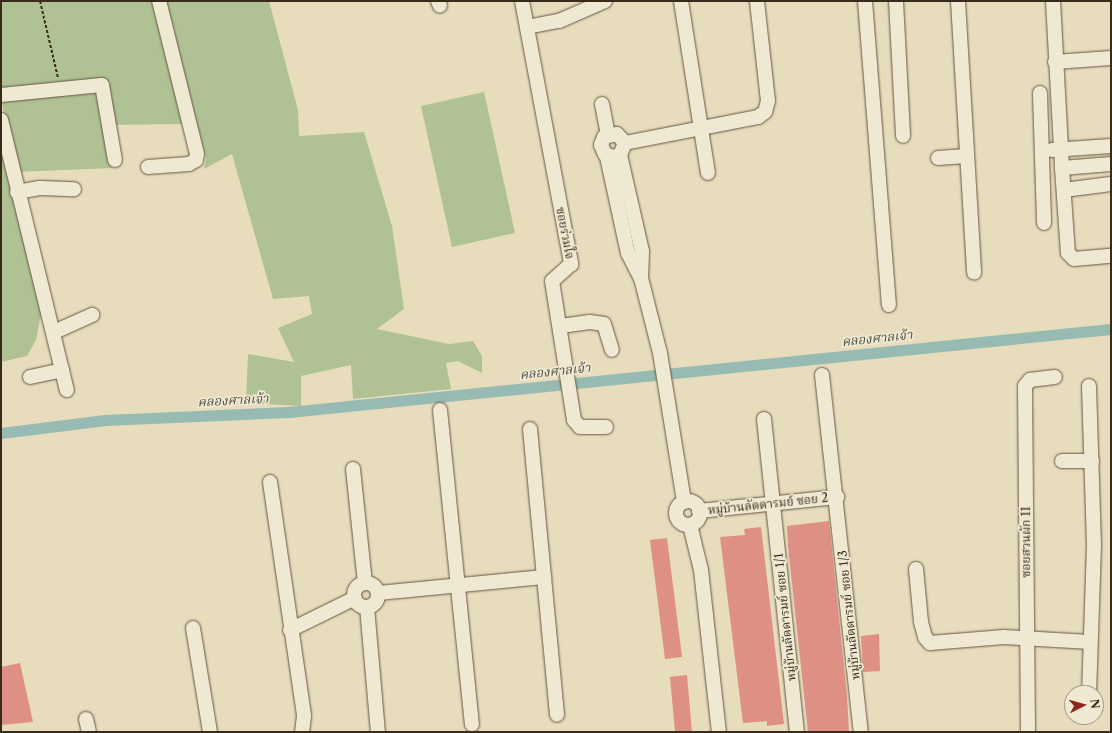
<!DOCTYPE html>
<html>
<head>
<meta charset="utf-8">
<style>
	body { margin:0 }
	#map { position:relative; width:1112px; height:733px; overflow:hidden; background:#e7dcbb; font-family:"Libre Caslon Text","Noto Serif Thai",serif }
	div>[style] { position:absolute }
	.green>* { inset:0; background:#b0c294 }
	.canal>* { height:11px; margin:-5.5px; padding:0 5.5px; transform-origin:5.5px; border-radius:5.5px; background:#97bbb3 }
	.building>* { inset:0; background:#de9084 }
	.path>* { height:2px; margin-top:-1px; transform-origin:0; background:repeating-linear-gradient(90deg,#392a19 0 3px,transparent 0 5px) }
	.roads { filter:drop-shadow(0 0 1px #645642) drop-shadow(0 0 1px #645642) }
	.minor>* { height:14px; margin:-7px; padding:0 7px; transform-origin:7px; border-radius:7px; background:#efe8d3 }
	.minor>.ring { margin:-7px; padding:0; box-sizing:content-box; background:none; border:14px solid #efe8d3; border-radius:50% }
	span { translate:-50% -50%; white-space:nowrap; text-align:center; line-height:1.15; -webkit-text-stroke:3.5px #efe8d3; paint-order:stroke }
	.street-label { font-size:12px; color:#392a19 }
	.water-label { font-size:13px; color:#504e40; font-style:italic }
	.frame { position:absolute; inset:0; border:2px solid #392a19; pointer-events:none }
	.north { position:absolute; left:1064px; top:685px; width:40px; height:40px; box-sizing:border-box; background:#efe8d3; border:1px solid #a69c89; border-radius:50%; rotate:84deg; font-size:11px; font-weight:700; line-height:16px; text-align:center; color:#392a19 }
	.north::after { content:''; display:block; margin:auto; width:14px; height:18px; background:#8f2418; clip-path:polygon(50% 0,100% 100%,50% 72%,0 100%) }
</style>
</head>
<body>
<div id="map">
	<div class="green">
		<div style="clip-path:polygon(1px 1px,155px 1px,184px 124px,106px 125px,112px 168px,17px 172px,1px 99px)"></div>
		<div style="clip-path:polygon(166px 1px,269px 1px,298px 110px,299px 136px,364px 132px,392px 226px,404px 309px,377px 329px,449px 344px,473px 341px,482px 356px,482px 373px,458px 361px,446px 363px,451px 389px,353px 399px,351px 365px,301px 376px,301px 406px,246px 403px,248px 354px,294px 362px,278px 328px,312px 314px,309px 296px,273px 299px,232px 154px,204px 169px,206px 159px)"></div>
		<div style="clip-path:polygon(484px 92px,515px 233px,452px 247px,421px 106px)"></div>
		<div style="clip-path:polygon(1px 133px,42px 309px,36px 340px,27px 356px,1px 362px)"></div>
	</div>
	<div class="canal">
		<div style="left:1px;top:433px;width:105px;rotate:-7.1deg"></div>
		<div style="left:105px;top:420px;width:184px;rotate:-2.5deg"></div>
		<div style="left:289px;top:412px;width:826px;rotate:-5.77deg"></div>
	</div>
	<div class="building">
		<div style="clip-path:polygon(829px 521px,847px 696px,849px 732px,808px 732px,788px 546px,787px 526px)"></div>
		<div style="clip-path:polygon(761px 527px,784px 724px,767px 726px,767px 721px,743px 723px,720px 537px,745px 535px,744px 529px)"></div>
		<div style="clip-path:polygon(667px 538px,682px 657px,665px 659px,650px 540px)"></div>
		<div style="clip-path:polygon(879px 634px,880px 671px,863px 672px,861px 636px)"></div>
		<div style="clip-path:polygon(20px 663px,33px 722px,1px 725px,1px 667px)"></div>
		<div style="clip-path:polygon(687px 675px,692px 732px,675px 732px,670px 677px)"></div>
	</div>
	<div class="path">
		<div style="left:40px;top:1px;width:79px;rotate:76.8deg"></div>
	</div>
	<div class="roads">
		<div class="minor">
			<div style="left:438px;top:1px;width:5px;rotate:68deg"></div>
			<div style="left:522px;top:1px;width:268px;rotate:79.4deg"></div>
			<div style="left:571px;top:264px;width:25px;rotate:138deg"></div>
			<div style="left:552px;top:281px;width:141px;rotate:81deg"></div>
			<div style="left:574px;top:420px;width:9px;rotate:49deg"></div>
			<div style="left:580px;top:427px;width:26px"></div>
			<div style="left:681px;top:1px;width:174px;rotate:81.1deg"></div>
			<div style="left:865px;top:1px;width:305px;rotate:85.5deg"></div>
			<div style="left:896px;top:1px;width:135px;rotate:87deg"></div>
			<div style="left:958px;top:1px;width:272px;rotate:86.6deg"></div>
			<div style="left:1053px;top:1px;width:167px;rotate:86.9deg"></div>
			<div style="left:527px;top:27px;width:33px;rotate:-11deg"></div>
			<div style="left:559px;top:21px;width:50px;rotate:-23.5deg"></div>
			<div style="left:1055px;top:62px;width:56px;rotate:-4.1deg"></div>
			<div style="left:1040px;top:93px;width:130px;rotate:88.2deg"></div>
			<div style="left:1px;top:95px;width:101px;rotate:-5.7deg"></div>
			<div style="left:102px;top:85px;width:76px;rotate:80.2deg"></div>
			<div style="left:602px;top:104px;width:31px;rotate:79deg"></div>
			<div style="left:1px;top:120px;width:278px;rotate:76.3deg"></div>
			<div style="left:625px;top:143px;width:136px;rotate:-11.1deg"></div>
			<div style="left:758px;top:117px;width:9px;rotate:-36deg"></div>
			<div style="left:765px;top:112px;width:11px;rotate:-75deg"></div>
			<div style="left:768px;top:101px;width:101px;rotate:-96.3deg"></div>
			<div style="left:1052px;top:150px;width:59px;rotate:-3.9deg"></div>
			<div style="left:620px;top:155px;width:7px;rotate:164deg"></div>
			<div style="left:613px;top:157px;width:9px;rotate:-159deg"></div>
			<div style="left:605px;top:154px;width:10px;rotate:-114deg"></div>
			<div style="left:601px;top:145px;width:9px;rotate:-69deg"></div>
			<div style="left:604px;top:137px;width:13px;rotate:-13deg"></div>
			<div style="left:617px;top:134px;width:12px;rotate:48deg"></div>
			<div style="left:625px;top:143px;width:13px;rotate:113deg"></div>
			<div style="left:620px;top:155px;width:98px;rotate:77.1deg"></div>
			<div style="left:642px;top:251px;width:27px;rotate:92deg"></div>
			<div style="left:607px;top:157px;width:98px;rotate:77.7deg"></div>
			<div style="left:628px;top:253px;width:28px;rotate:63deg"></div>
			<div style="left:641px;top:278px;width:77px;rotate:75.8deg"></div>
			<div style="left:660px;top:353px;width:151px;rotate:80.8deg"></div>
			<div style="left:938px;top:158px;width:28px;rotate:-4deg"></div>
			<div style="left:1111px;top:164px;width:49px;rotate:175.3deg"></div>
			<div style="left:1062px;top:168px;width:85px;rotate:86deg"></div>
			<div style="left:1068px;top:253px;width:8px;rotate:45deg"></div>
			<div style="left:1074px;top:259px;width:37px;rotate:-5deg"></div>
			<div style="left:148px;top:167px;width:41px;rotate:-4.2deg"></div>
			<div style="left:189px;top:164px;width:8px;rotate:-30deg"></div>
			<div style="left:196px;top:160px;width:6px;rotate:-81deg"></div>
			<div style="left:197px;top:154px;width:158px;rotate:-103.9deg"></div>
			<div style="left:1064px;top:190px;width:47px;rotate:-7.3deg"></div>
			<div style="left:17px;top:192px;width:23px;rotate:-10deg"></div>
			<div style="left:40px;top:188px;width:34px;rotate:2deg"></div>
			<div style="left:561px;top:326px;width:29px;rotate:-8deg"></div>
			<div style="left:590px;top:322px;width:14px;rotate:8deg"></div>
			<div style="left:604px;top:324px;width:27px;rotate:73deg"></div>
			<div style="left:54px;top:332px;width:42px;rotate:-24.1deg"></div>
			<div style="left:822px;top:375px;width:359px;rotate:83.8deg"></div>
			<div style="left:30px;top:377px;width:33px;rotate:-12deg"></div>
			<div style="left:1089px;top:386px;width:159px;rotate:88.2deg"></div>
			<div style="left:1094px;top:545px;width:148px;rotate:91.9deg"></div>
			<div style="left:440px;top:410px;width:316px;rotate:84.2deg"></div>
			<div style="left:764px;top:419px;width:315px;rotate:84deg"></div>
			<div style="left:530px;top:429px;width:287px;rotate:84.6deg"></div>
			<div style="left:1062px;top:461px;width:30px"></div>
			<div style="left:353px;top:469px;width:115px;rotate:84deg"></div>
			<div style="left:270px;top:482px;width:236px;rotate:81.7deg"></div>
			<div style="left:304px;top:716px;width:16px;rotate:97deg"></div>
			<div class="ring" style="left:676px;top:501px;width:10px;height:10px"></div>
			<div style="left:699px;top:511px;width:139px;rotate:-5.8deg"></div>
			<div style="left:690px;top:525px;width:46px;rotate:76.3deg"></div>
			<div style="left:701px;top:570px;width:163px;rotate:83.7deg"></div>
			<div style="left:916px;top:569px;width:53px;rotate:84.6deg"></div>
			<div style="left:921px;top:622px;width:16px;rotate:75deg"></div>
			<div style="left:925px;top:637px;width:8px;rotate:50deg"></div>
			<div style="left:930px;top:643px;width:74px;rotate:-4.6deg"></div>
			<div style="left:1004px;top:637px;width:86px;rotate:3.3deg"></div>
			<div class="ring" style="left:354px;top:583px;width:10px;height:10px"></div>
			<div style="left:378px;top:593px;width:167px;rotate:-5.5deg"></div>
			<div style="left:367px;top:607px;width:125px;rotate:85deg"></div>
			<div style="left:193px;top:628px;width:105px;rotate:80.7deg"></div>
			<div style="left:290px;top:630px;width:72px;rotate:-26.2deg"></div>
			<div style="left:86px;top:719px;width:13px;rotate:77deg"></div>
			<div style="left:1028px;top:732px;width:346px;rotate:-90.5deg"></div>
			<div style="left:1025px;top:386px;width:8px;rotate:-50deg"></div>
			<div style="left:1030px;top:380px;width:25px;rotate:-7deg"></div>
		</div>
	</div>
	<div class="street-label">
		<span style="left:565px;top:233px;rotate:79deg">ซอยร่วมใจ</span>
		<span style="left:768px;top:504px;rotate:-6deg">หมู่บ้านลัดดารมย์ ซอย 2</span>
		<span style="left:1026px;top:542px;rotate:-90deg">ซอยสวนผัก 11</span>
		<span style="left:849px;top:615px;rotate:-96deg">หมู่บ้านลัดดารมย์ ซอย 1/3</span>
		<span style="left:785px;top:617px;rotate:-96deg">หมู่บ้านลัดดารมย์ ซอย 1/1</span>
	</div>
	<div class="water-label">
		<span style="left:877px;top:338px;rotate:-6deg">คลองศาลเจ้า</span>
		<span style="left:555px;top:371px;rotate:-6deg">คลองศาลเจ้า</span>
		<span style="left:233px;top:400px;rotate:-3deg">คลองศาลเจ้า</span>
	</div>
	<div class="frame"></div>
	<div class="north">N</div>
</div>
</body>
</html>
